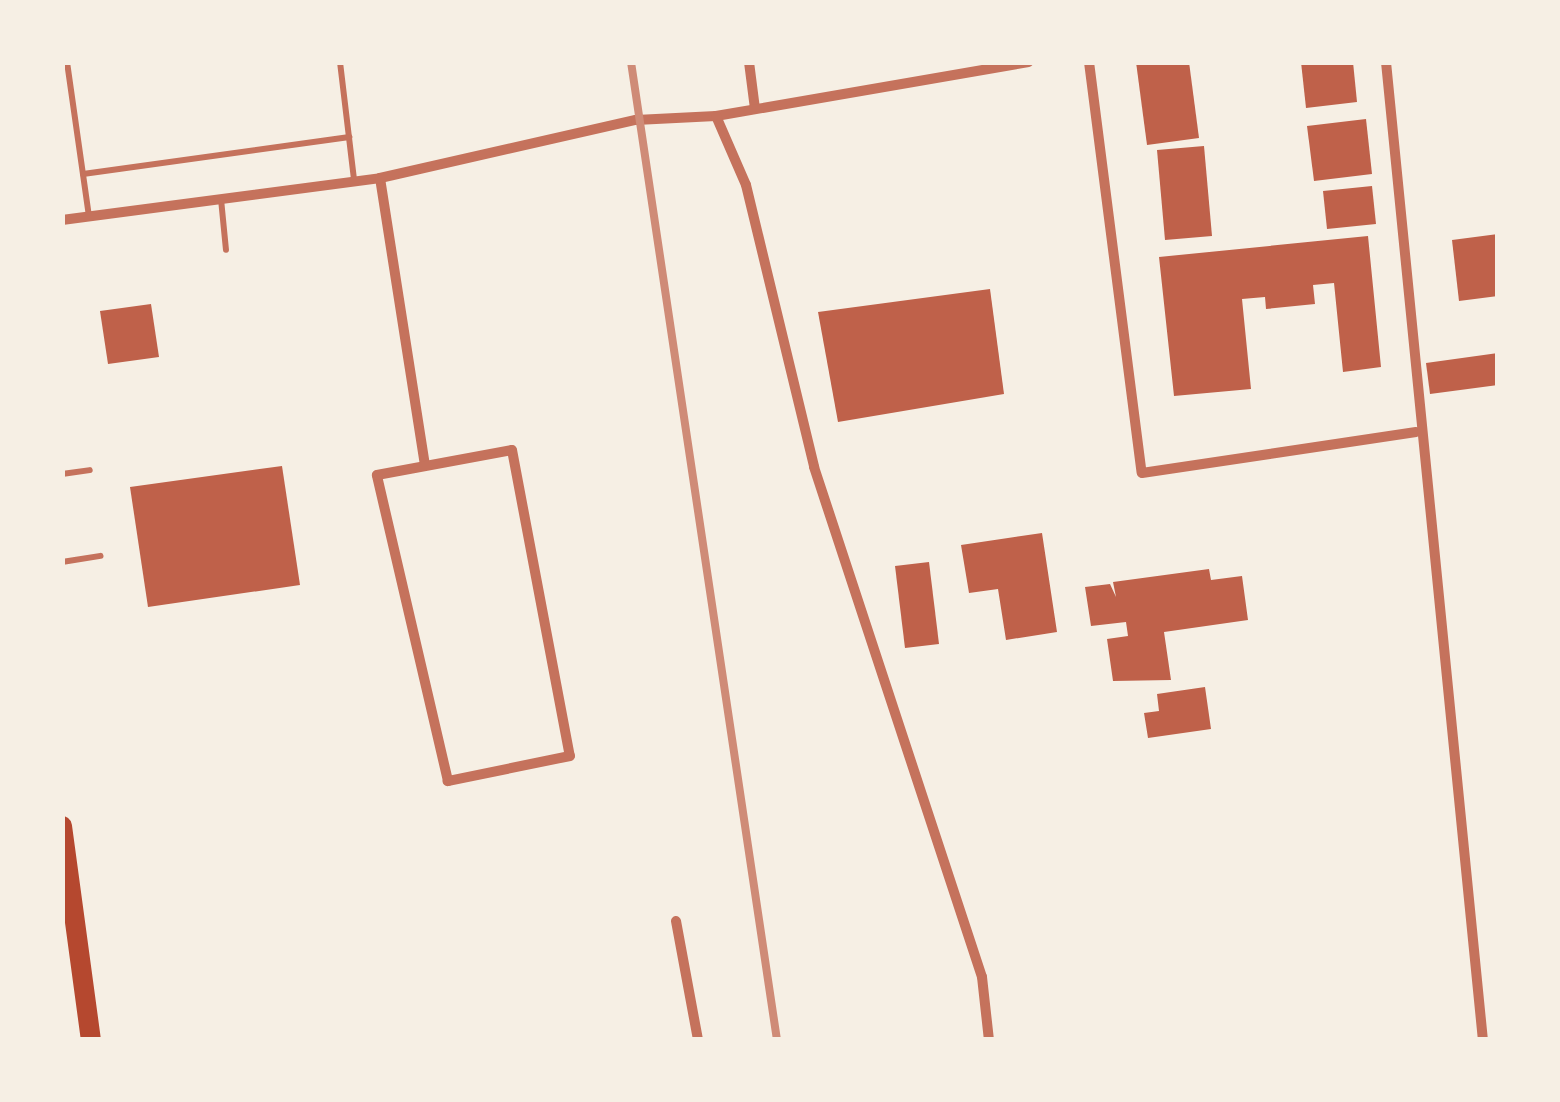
<!DOCTYPE html>
<html>
<head>
<meta charset="utf-8">
<style>
	body { margin:0 }
	#map { position:relative; width:1560px; height:1102px; overflow:hidden; background:#f6efe4; font-family:"Alegreya Sans",sans-serif }
	div>[style] { position:absolute }
	.building>* { inset:0; background:#bf614a }
	.service>* { height:6px; margin:-3px; padding:0 3px; transform-origin:3px; border-radius:3px; background:#c5725c }
	.minor>* { height:10px; margin:-5px; padding:0 5px; transform-origin:5px; border-radius:5px; background:#c5725c }
	.trunk>* { height:20px; margin:-10px; padding:0 10px; transform-origin:10px; border-radius:10px; background:#b5482f }
	.rail>* { height:8px; margin:-4px; padding:0 4px; transform-origin:4px; border-radius:4px; background:#cf8b77 }
	span { translate:-50% -50%; white-space:nowrap; text-align:center; line-height:1.15; -webkit-text-stroke:9px #f6efe4; paint-order:stroke }
	.frame { position:absolute; inset:0; border:65px solid #f6efe4; pointer-events:none }
</style>
</head>
<body>
<div id="map">
	<div class="building">
		<div style="clip-path:polygon(1136px 62px,1189px 62px,1199px 138px,1147px 145px)"></div>
		<div style="clip-path:polygon(1301px 62px,1353px 62px,1357px 102px,1306px 108px)"></div>
		<div style="clip-path:polygon(1366px 119px,1372px 174px,1314px 181px,1307px 126px)"></div>
		<div style="clip-path:polygon(1204px 146px,1212px 236px,1165px 240px,1157px 150px)"></div>
		<div style="clip-path:polygon(1372px 186px,1376px 224px,1327px 229px,1323px 191px)"></div>
		<div style="clip-path:polygon(1498px 234px,1498px 296px,1459px 301px,1452px 240px)"></div>
		<div style="clip-path:polygon(1368px 236px,1381px 367px,1343px 372px,1334px 283px,1313px 285px,1315px 304px,1266px 309px,1265px 297px,1242px 299px,1251px 389px,1174px 396px,1159px 257px)"></div>
		<div style="clip-path:polygon(990px 289px,1004px 394px,838px 422px,818px 312px)"></div>
		<div style="clip-path:polygon(151px 304px,159px 357px,108px 364px,100px 311px)"></div>
		<div style="clip-path:polygon(1498px 353px,1498px 385px,1430px 394px,1426px 363px)"></div>
		<div style="clip-path:polygon(282px 466px,300px 585px,148px 607px,130px 487px)"></div>
		<div style="clip-path:polygon(1042px 533px,1057px 632px,1006px 640px,998px 589px,969px 593px,961px 545px)"></div>
		<div style="clip-path:polygon(929px 562px,939px 644px,905px 648px,895px 566px)"></div>
		<div style="clip-path:polygon(1209px 569px,1211px 580px,1242px 576px,1248px 620px,1164px 632px,1171px 680px,1113px 681px,1107px 639px,1128px 636px,1126px 622px,1091px 626px,1085px 587px,1110px 584px,1116px 597px,1113px 582px)"></div>
		<div style="clip-path:polygon(1205px 687px,1211px 729px,1148px 738px,1144px 713px,1159px 711px,1157px 694px)"></div>
	</div>
	<div class="service">
		<div style="left:67px;top:62px;width:156px;rotate:81.9deg"></div>
		<div style="left:340px;top:62px;width:119px;rotate:83.2deg"></div>
		<div style="left:83px;top:174px;width:269px;rotate:-7.9deg"></div>
		<div style="left:221px;top:199px;width:51px;rotate:84.4deg"></div>
		<div style="left:62px;top:474px;width:28px;rotate:-8deg"></div>
		<div style="left:62px;top:562px;width:39px;rotate:-9deg"></div>
	</div>
	<div class="minor">
		<div style="left:749px;top:62px;width:47px;rotate:82.7deg"></div>
		<div style="left:1089px;top:62px;width:414px;rotate:82.7deg"></div>
		<div style="left:1142px;top:473px;width:277px;rotate:-8.5deg"></div>
		<div style="left:1386px;top:62px;width:983px;rotate:84.34deg"></div>
		<div style="left:716px;top:116px;width:317px;rotate:-9.8deg"></div>
		<div style="left:380px;top:178px;width:291px;rotate:81.1deg"></div>
		<div style="left:62px;top:220px;width:321px;rotate:-7.5deg"></div>
		<div style="left:380px;top:178px;width:262px;rotate:-12.8deg"></div>
		<div style="left:636px;top:120px;width:80px;rotate:-2.9deg"></div>
		<div style="left:716px;top:116px;width:75px;rotate:66.5deg"></div>
		<div style="left:746px;top:185px;width:290px;rotate:76.4deg"></div>
		<div style="left:814px;top:467px;width:537px;rotate:71.77deg"></div>
		<div style="left:982px;top:977px;width:63px;rotate:83.7deg"></div>
		<div style="left:512px;top:450px;width:311px;rotate:79.3deg"></div>
		<div style="left:570px;top:756px;width:125px;rotate:168.4deg"></div>
		<div style="left:448px;top:781px;width:314px;rotate:-103.1deg"></div>
		<div style="left:377px;top:475px;width:137px;rotate:-10.5deg"></div>
		<div style="left:676px;top:921px;width:121px;rotate:79.5deg"></div>
	</div>
	<div class="trunk">
		<div style="left:62px;top:826px;width:216px;rotate:82.3deg"></div>
	</div>
	<div class="rail">
		<div style="left:631px;top:62px;width:989px;rotate:81.51deg"></div>
	</div>
	<div class="frame"></div>
</div>
</body>
</html>
